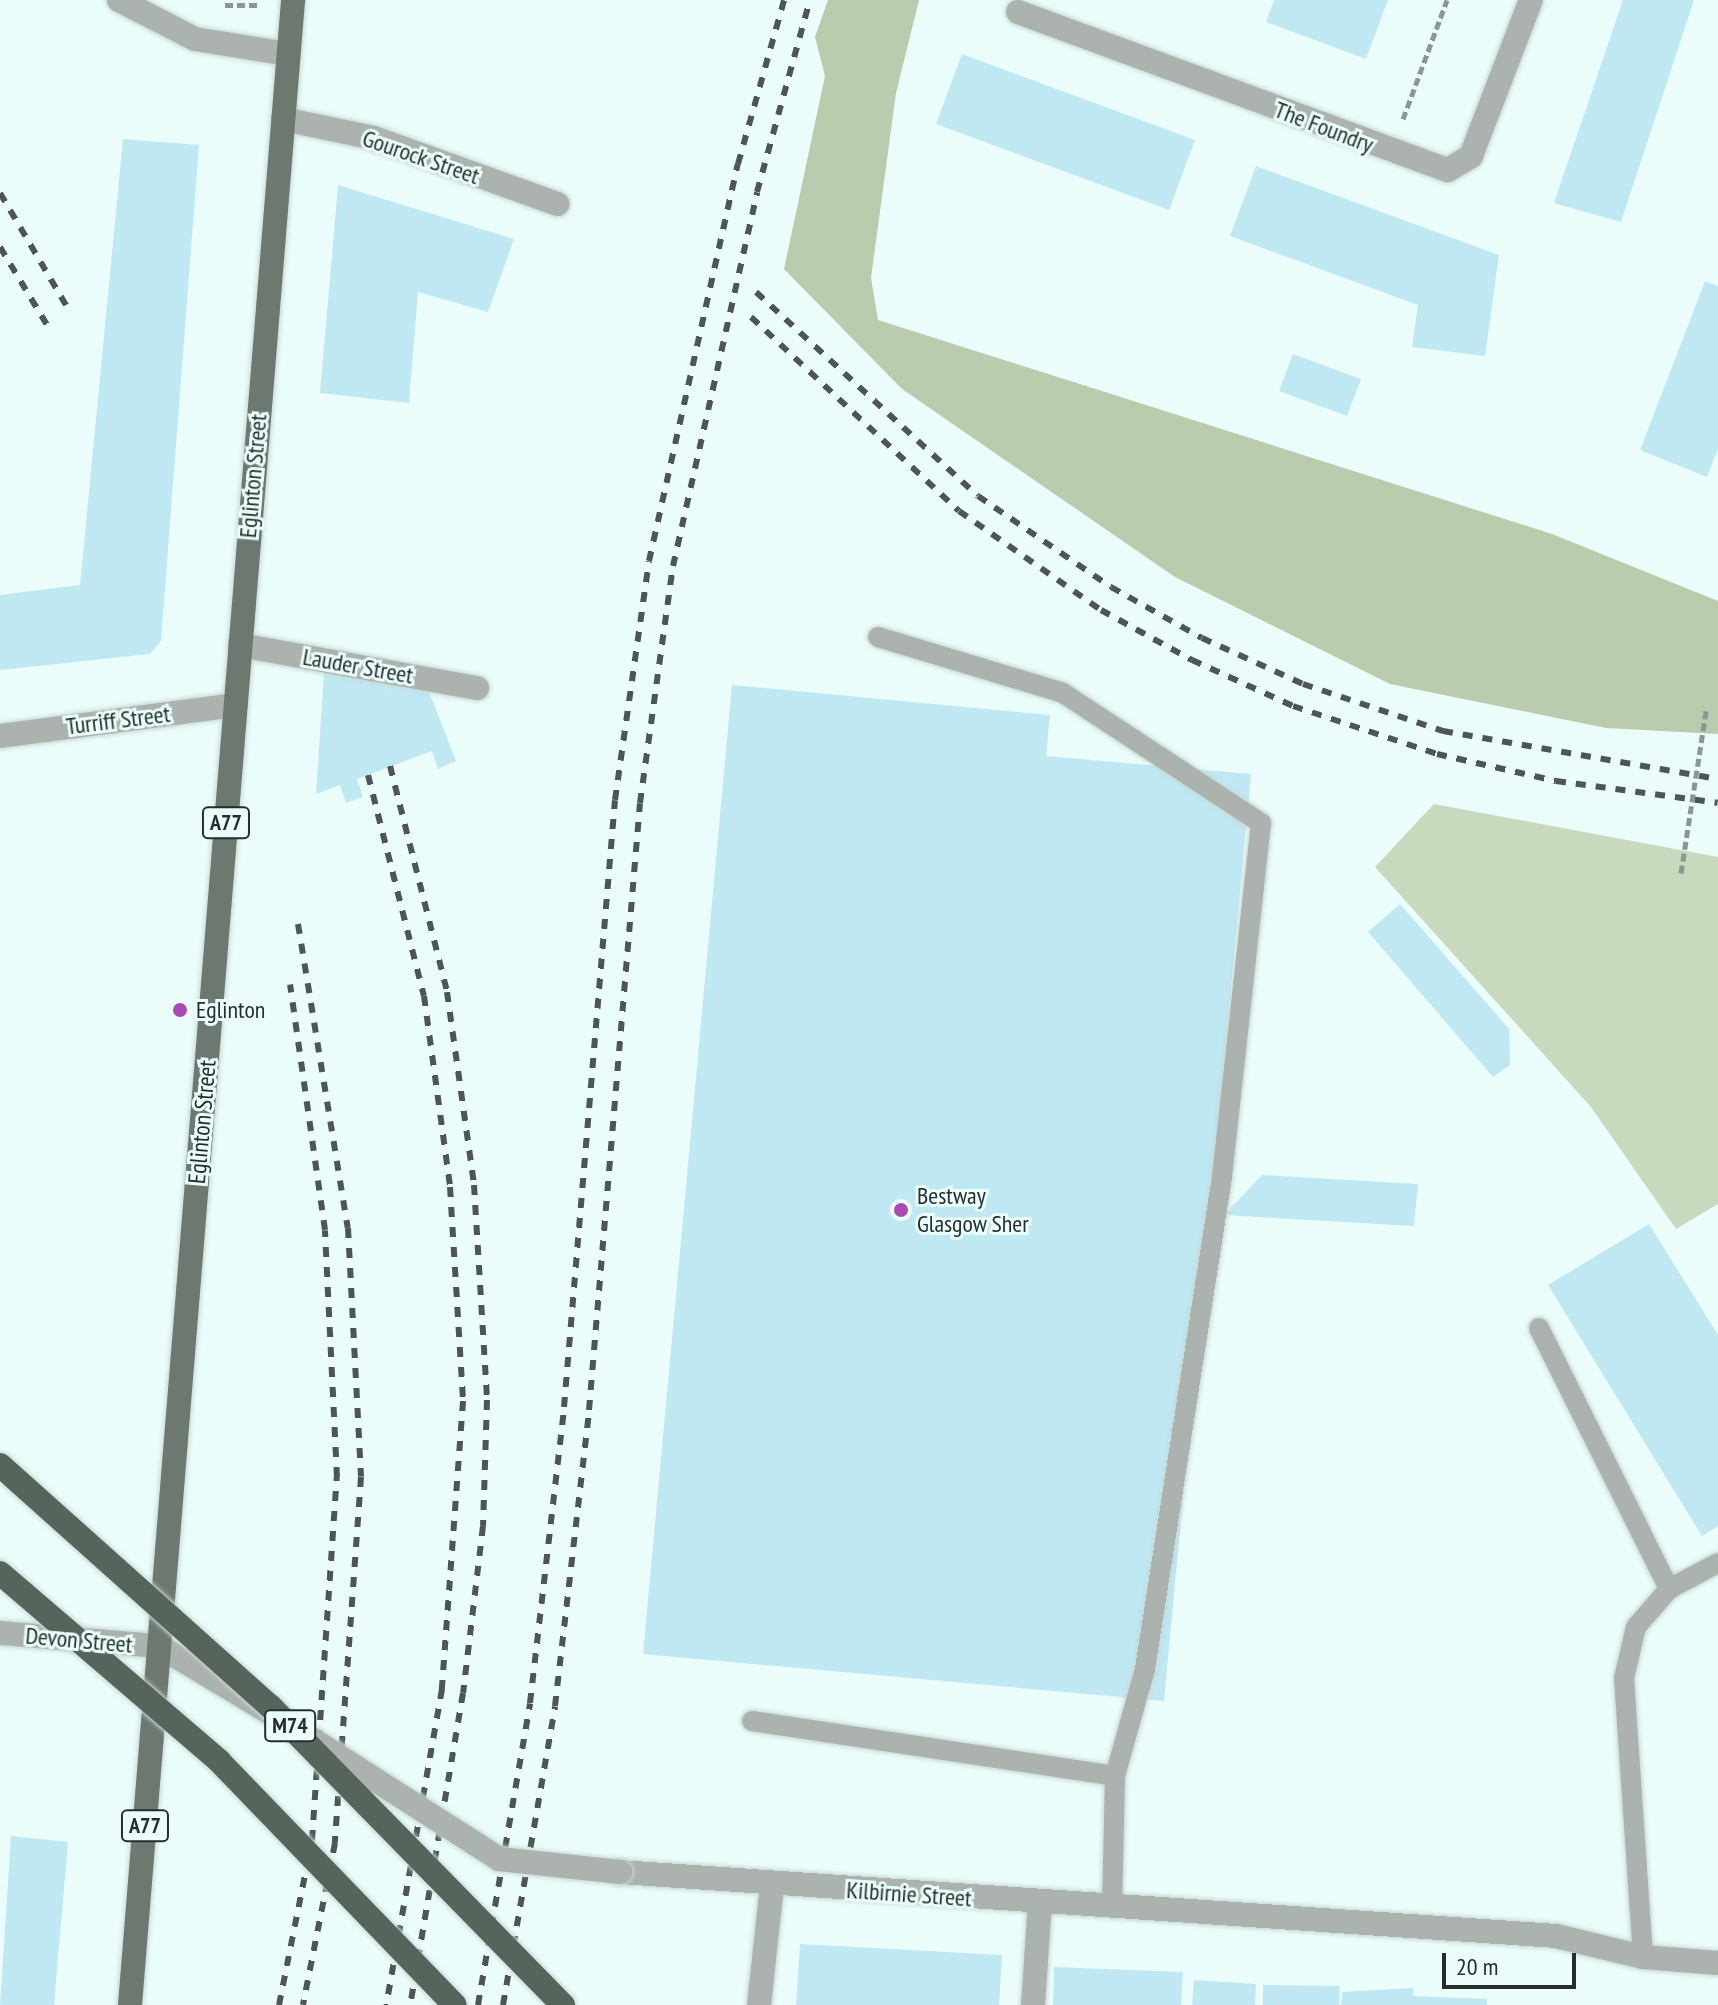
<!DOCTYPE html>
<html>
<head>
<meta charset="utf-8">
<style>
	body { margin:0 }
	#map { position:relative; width:1718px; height:2005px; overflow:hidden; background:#eafdfa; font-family:"PT Sans Narrow",sans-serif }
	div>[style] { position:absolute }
	.green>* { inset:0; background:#c8d9bd }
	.forest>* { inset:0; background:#bacbae }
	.building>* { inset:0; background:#bfe8f3 }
	.path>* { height:5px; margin-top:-2.5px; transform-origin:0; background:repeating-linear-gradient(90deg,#8a9795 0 8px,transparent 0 12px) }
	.roads { filter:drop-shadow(0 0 2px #c7d8d5) drop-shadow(0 0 2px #c7d8d5) }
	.lane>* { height:20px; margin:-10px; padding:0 10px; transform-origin:10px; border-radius:10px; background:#acb2ae }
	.street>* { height:24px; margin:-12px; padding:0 12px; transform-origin:12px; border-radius:12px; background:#acb2ae }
	.primary>* { height:24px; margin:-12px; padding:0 12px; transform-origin:12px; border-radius:12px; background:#6d7871 }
	.rail>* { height:6px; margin-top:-3px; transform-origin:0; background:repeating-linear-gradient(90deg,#4d5655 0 10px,transparent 0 20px) }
	.path-bridge>* { height:5px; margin-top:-2.5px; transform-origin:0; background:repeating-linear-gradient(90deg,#8a9795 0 8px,transparent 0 12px) }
	.bridges { filter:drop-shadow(0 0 2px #c7d8d5) drop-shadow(0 0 2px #c7d8d5) }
	.street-bridge>* { height:24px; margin:-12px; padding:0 12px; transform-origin:12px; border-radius:12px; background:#acb2ae }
	.highway-bridge>* { height:24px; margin:-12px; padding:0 12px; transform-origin:12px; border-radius:12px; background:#56645c }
	.dots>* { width:22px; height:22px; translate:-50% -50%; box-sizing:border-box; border:4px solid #eafdfa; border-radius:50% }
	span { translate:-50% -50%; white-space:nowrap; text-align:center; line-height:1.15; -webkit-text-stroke:6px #eafdfa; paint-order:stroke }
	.shield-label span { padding:2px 6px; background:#eafdfa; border:2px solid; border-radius:6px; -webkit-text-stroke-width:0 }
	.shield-label { font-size:22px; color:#262d2c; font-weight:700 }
	.street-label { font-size:24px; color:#262d2c }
	.poi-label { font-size:24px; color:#262d2c }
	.left { translate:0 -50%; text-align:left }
	.scale { position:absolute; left:1442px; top:1953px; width:134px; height:36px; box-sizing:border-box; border:4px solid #262d2c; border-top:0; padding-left:10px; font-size:24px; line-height:28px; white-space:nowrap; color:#262d2c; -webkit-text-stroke:6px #eafdfa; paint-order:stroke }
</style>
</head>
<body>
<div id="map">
	<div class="green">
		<div style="clip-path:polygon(1434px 804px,1718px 857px,1718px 1204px,1676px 1229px,1591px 1107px,1375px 867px)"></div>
	</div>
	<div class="forest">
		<div style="clip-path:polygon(828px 0,919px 0,896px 93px,871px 278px,878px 320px,1552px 534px,1718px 601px,1718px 734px,1606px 728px,1390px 684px,1175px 577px,902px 389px,784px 269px,825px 76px,815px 37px)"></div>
	</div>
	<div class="building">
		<div style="clip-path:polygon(1274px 0,1388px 0,1366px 59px,1266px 22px)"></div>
		<div style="clip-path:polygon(1623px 0,1694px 0,1621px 222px,1554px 203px)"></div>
		<div style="clip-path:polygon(962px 54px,1195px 140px,1169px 210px,936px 124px)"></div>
		<div style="clip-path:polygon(123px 139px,199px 145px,161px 641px,150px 654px,0 670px,0 595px,80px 585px)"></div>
		<div style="clip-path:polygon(1256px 166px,1499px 255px,1485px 356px,1412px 347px,1418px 305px,1230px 236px)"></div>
		<div style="clip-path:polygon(338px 185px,514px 239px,488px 312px,418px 292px,409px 403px,320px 393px)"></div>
		<div style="clip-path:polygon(1705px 281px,1718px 286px,1718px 449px,1707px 477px,1640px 450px)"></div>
		<div style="clip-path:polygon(1293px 354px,1361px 379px,1347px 416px,1279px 391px)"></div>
		<div style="clip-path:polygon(324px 672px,428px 689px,456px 761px,438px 769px,432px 751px,357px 779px,363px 797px,346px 803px,340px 785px,316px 794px)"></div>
		<div style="clip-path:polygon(732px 685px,1050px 715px,1046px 756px,1251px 774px,1164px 1701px,643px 1654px)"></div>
		<div style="clip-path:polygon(1400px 904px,1509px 1029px,1510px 1065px,1493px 1077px,1368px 932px)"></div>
		<div style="clip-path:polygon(1262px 1175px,1418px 1184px,1414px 1226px,1224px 1215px)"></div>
		<div style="clip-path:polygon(1649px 1224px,1718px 1335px,1718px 1526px,1702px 1536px,1548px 1285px)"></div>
		<div style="clip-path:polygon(11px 1836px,68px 1842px,54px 2005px,0 2005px)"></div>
		<div style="clip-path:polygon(800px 1944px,1002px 1955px,999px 2005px,796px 2005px)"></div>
		<div style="clip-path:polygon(1054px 1967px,1183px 1972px,1181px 2005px,1053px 2005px)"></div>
		<div style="clip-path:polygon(1194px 1980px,1256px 1984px,1255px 2005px,1192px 2005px)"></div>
		<div style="clip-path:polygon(1263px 1985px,1340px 1986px,1339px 2005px,1263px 2005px)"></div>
		<div style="clip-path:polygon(1413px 1988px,1413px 1996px,1487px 1999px,1487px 2005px,1341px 2005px,1342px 1992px)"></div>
	</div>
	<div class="path">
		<div style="left:225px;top:5px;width:34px"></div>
		<div style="left:1403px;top:119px;width:127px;rotate:-69.7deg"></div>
	</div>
	<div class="roads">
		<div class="lane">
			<div style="left:878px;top:637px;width:193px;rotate:16.8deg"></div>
			<div style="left:1063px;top:693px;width:237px;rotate:33.3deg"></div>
			<div style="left:1261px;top:823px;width:356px;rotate:96.3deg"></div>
			<div style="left:1222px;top:1177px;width:498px;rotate:98.9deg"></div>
			<div style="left:1145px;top:1669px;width:111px;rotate:105.7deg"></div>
			<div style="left:1115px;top:1776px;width:129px;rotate:91.3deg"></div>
			<div style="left:1539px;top:1328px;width:292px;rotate:63.5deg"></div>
			<div style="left:752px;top:1721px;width:367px;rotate:8.6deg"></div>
			<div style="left:1643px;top:1957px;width:280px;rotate:-93.9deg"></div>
			<div style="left:1624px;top:1678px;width:52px;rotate:-76.8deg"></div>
			<div style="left:1636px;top:1627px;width:50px;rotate:-49deg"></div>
			<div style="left:1669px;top:1589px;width:55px;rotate:-28deg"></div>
		</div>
		<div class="street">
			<div style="left:119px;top:0;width:85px;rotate:27.2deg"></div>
			<div style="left:195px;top:39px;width:94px;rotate:9.2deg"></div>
			<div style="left:1018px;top:12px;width:458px;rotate:20.2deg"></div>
			<div style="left:1448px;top:170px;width:27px;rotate:-31deg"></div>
			<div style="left:1471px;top:156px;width:167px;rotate:-69deg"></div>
			<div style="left:283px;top:119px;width:93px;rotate:11.8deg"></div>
			<div style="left:374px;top:138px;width:195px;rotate:19.8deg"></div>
			<div style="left:240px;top:645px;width:241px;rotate:10.3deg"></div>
			<div style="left:0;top:736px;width:238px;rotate:-7.5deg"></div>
			<div style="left:0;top:1633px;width:160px;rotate:4.7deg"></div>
			<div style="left:159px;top:1646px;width:138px;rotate:31deg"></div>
			<div style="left:620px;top:1872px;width:938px;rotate:3.91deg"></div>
			<div style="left:1556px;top:1936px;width:89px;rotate:13.6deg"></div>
			<div style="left:1643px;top:1957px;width:75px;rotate:4.6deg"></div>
			<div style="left:759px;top:2005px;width:121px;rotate:-83.8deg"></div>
			<div style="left:1033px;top:2005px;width:103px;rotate:-86.1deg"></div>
		</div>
		<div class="primary">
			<div style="left:130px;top:2005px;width:2012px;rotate:-85.35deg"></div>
		</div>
	</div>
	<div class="rail">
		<div style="left:0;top:193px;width:138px;rotate:59.5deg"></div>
		<div style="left:0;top:247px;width:91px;rotate:58.9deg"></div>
		<div style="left:756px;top:292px;width:301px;rotate:42.6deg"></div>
		<div style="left:978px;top:496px;width:161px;rotate:34.4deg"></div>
		<div style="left:1111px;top:587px;width:104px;rotate:29.3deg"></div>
		<div style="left:1202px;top:638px;width:111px;rotate:24.5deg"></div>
		<div style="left:1303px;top:684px;width:148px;rotate:18.6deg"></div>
		<div style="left:1443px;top:731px;width:279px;rotate:9.9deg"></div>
		<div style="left:751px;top:317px;width:284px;rotate:43deg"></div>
		<div style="left:959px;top:511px;width:173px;rotate:34.9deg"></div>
		<div style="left:1101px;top:610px;width:104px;rotate:28.8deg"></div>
		<div style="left:1192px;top:660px;width:111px;rotate:24.5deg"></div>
		<div style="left:1293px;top:706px;width:152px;rotate:18.4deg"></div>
		<div style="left:1437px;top:754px;width:122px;rotate:12.8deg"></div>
		<div style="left:1556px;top:781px;width:163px;rotate:7.7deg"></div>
		<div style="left:390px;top:766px;width:233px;rotate:75.8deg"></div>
		<div style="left:447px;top:992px;width:195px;rotate:82deg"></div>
		<div style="left:474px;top:1185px;width:215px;rotate:86.5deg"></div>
		<div style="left:487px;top:1400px;width:126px;rotate:91.8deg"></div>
		<div style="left:483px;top:1526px;width:168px;rotate:96.8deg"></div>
		<div style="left:463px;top:1693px;width:316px;rotate:99.6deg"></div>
		<div style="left:368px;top:775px;width:228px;rotate:75.8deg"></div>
		<div style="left:424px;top:996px;width:193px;rotate:82.2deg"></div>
		<div style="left:450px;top:1187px;width:214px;rotate:86.5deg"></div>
		<div style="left:463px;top:1401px;width:289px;rotate:94.2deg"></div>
		<div style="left:442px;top:1689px;width:321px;rotate:100deg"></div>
		<div style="left:298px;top:924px;width:308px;rotate:80.7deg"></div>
		<div style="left:348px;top:1228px;width:249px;rotate:87deg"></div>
		<div style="left:361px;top:1477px;width:367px;rotate:94.1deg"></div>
		<div style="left:335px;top:1843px;width:165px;rotate:101.2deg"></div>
		<div style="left:279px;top:2005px;width:168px;rotate:-78.7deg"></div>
		<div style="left:312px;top:1840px;width:364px;rotate:-86.1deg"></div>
		<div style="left:337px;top:1477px;width:247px;rotate:-92.8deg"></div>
		<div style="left:325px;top:1230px;width:248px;rotate:-98.1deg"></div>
		<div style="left:478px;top:2005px;width:306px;rotate:-80.2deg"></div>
		<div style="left:530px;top:1703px;width:298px;rotate:-83.4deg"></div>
		<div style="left:564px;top:1407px;width:609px;rotate:-85.2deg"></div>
		<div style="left:615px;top:800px;width:241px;rotate:-81.9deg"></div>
		<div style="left:649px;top:561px;width:407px;rotate:-77.4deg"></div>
		<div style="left:738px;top:164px;width:170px;rotate:-74.3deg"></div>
		<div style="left:503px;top:2005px;width:303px;rotate:-80.1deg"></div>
		<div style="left:555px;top:1706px;width:298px;rotate:-83.4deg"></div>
		<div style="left:589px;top:1410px;width:609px;rotate:-85.2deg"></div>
		<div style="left:640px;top:803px;width:239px;rotate:-82.1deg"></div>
		<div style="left:673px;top:566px;width:383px;rotate:-77.3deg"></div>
		<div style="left:757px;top:192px;width:199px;rotate:-74.6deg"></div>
	</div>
	<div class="path-bridge">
		<div style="left:1681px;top:873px;width:164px;rotate:-81.2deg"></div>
	</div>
	<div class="bridges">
		<div class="street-bridge">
			<div style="left:307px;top:1736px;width:228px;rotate:32.6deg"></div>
			<div style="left:499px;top:1859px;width:122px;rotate:6.1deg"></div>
		</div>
		<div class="highway-bridge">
			<div style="left:0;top:1465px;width:362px;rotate:41.8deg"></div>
			<div style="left:270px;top:1706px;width:419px;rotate:45.6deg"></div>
			<div style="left:0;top:1573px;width:289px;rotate:40.6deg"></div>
			<div style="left:219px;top:1761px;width:339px;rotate:46deg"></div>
		</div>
	</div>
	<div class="dots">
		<div style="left:180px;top:1010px;background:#a94bb4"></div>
		<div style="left:901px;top:1210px;background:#a94bb4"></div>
	</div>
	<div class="shield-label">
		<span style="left:226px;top:823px">A77</span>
		<span style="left:290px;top:1726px">M74</span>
		<span style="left:145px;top:1826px">A77</span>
	</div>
	<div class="street-label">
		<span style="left:1324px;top:127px;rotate:21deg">The Foundry</span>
		<span style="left:421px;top:157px;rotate:19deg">Gourock Street</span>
		<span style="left:253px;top:476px;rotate:-85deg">Eglinton Street</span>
		<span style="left:358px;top:666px;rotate:10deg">Lauder Street</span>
		<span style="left:118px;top:720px;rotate:-7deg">Turriff Street</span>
		<span style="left:202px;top:1122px;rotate:-85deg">Eglinton Street</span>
		<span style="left:79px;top:1640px;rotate:5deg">Devon Street</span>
		<span style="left:909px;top:1894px;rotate:4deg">Kilbirnie Street</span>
	</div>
	<div class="poi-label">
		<span class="left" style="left:196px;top:1010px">Eglinton</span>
		<span class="left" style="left:917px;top:1210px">Bestway<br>Glasgow Sher</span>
	</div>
	<div class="scale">20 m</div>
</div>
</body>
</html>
